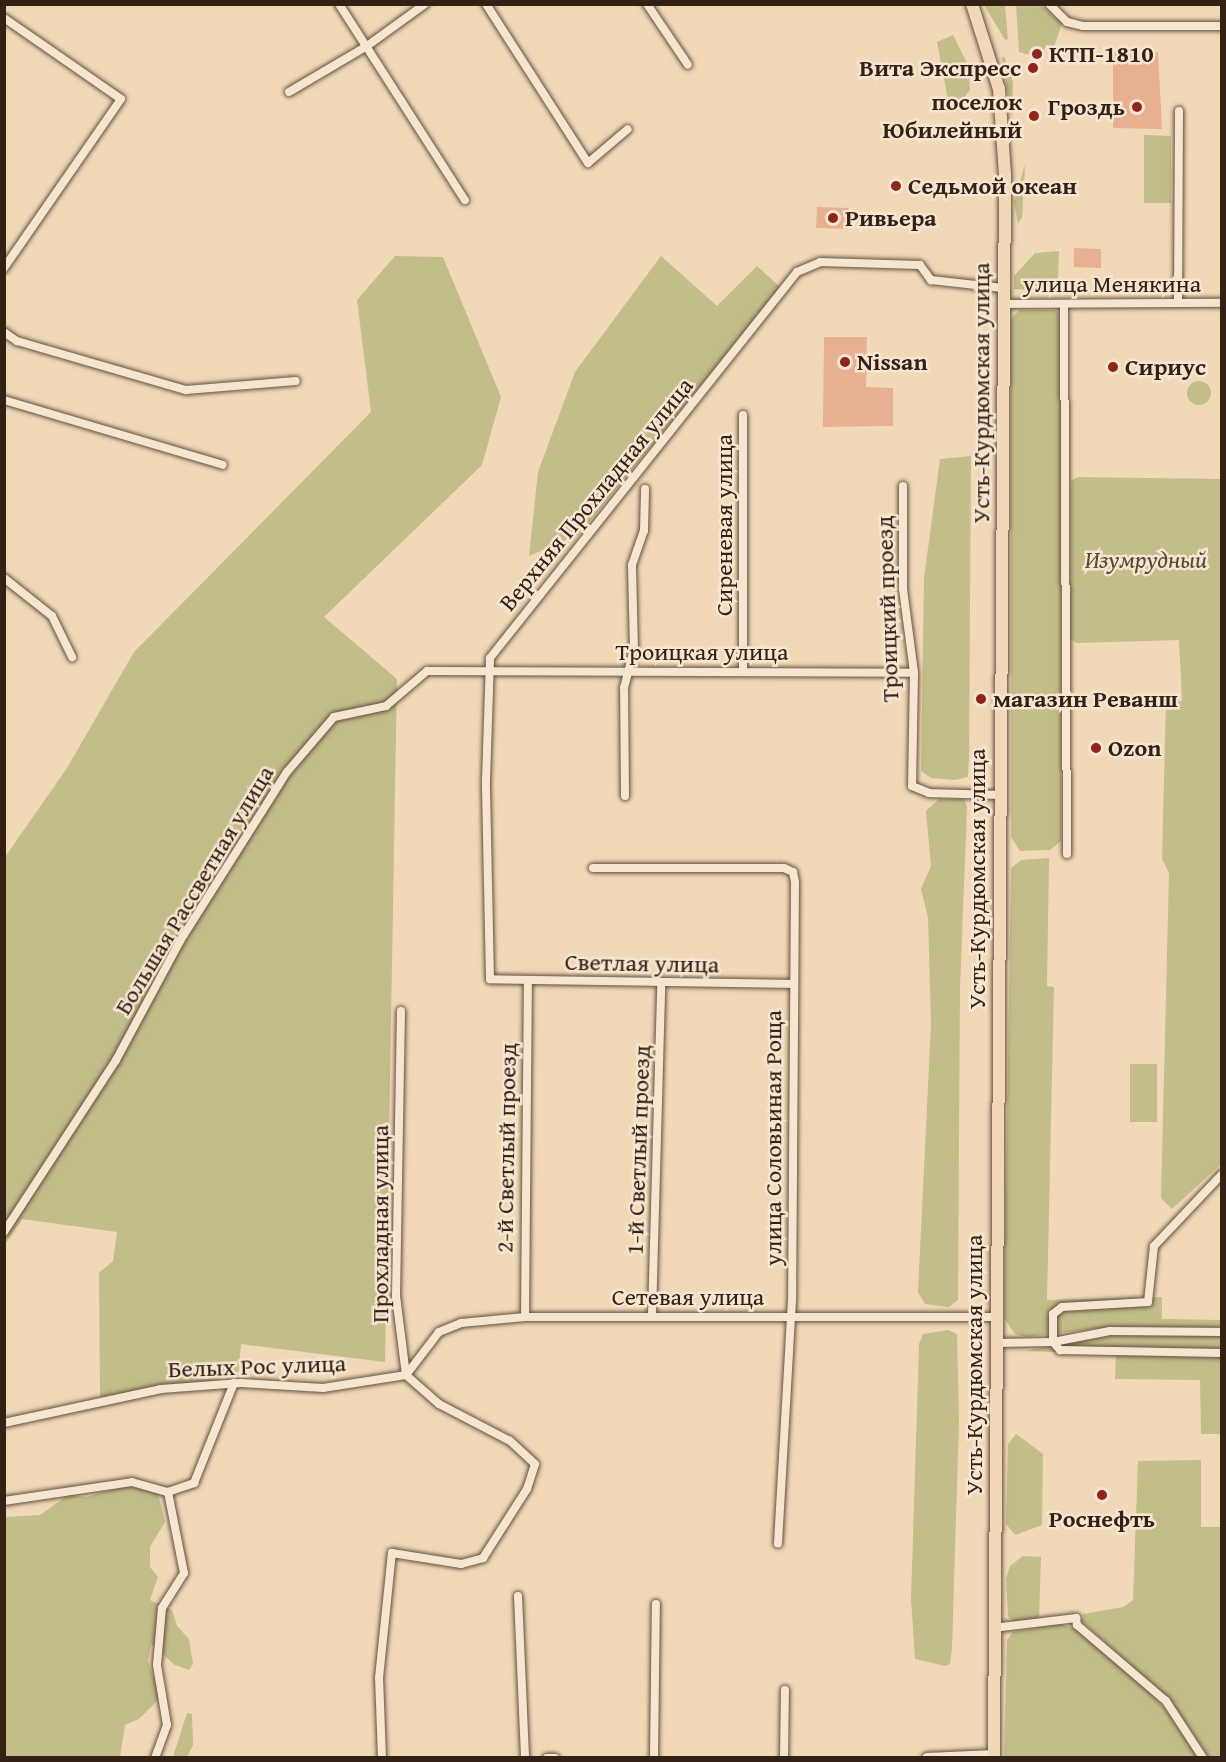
<!DOCTYPE html>
<html>
<head>
<meta charset="utf-8">
<style>
	body { margin:0 }
	#map { position:relative; width:1226px; height:1762px; overflow:hidden; background:#f1d9b8; font-family:"Gentium Book Plus",serif }
	div>[style] { position:absolute }
	.green>* { inset:0; background:#c2bd89 }
	.round { border-radius:50% }
	.building>* { inset:0; background:#e7b090 }
	.roads { filter:drop-shadow(0 0 2px #634f3e) drop-shadow(0 0 2px #634f3e) }
	.street>* { height:8px; margin:-4px; padding:0 4px; transform-origin:4px; border-radius:4px; background:#f6e6d1 }
	.secondary>* { height:10px; margin:-5px; padding:0 5px; transform-origin:5px; border-radius:5px; background:#f6e6d1 }
	.primary>* { height:12px; margin:-6px; padding:0 6px; transform-origin:6px; border-radius:6px; background:#f1d9b8 }
	.dots>* { width:16px; height:16px; translate:-50% -50%; box-sizing:border-box; border:3px solid #f6e6d1; border-radius:50% }
	span { translate:-50% -50%; white-space:nowrap; text-align:center; line-height:1.15; -webkit-text-stroke:5px #f6e6d1; paint-order:stroke }
	.poi-label { font-size:24px; color:#342116; font-weight:700 }
	.left { translate:0 -50%; text-align:left }
	.right { translate:-100% -50%; text-align:right }
	.street-label { font-size:24px; color:#342116 }
	.park-label { font-size:24px; color:#584833; font-style:italic }
	.frame { position:absolute; inset:0; border:6px solid #342116; pointer-events:none }
</style>
</head>
<body>
<div id="map">
	<div class="green">
		<div style="clip-path:polygon(984px 5px,1005px 5px,1008px 39px,1005px 40px)"></div>
		<div style="clip-path:polygon(1016px 5px,1040px 5px,1062px 23px,1054px 47px,1046px 45px,1042px 58px,1019px 52px)"></div>
		<div style="clip-path:polygon(953px 35px,968px 65px,970px 90px,958px 105px,951px 104px,947px 95px,937px 42px)"></div>
		<div style="clip-path:polygon(1004px 56px,1013px 82px,1012px 117px,1002px 58px)"></div>
		<div style="clip-path:polygon(1144px 135px,1171px 136px,1171px 203px,1144px 203px)"></div>
		<div style="clip-path:polygon(1025px 165px,1022px 217px,1018px 224px,1014px 202px)"></div>
		<div style="clip-path:polygon(1059px 251px,1058px 282px,1052px 291px,1014px 289px,1014px 276px,1035px 253px)"></div>
		<div style="clip-path:polygon(395px 256px,443px 257px,501px 397px,482px 465px,324px 617px,397px 679px,385px 1362px,241px 1344px,238px 1376px,100px 1397px,99px 1273px,113px 1261px,117px 1232px,22px 1219px,5px 1244px,5px 857px,67px 768px,134px 652px,371px 412px,357px 300px)"></div>
		<div style="clip-path:polygon(661px 256px,717px 306px,757px 266px,781px 288px,578px 535px,529px 556px,538px 472px,575px 372px)"></div>
		<div style="clip-path:polygon(1019px 310px,1056px 310px,1061px 316px,1061px 841px,1050px 850px,1020px 851px,1011px 837px,1011px 319px)"></div>
		<div class="round" style="left:1187px;top:381px;width:24px;height:24px"></div>
		<div style="clip-path:polygon(971px 456px,969px 757px,968px 777px,955px 780px,931px 778px,921px 771px,924px 578px,940px 459px)"></div>
		<div style="clip-path:polygon(1078px 477px,1221px 479px,1221px 1164px,1172px 1209px,1161px 1198px,1169px 873px,1162px 859px,1166px 700px,1182px 701px,1179px 640px,1077px 643px,1070px 639px,1071px 481px)"></div>
		<div style="clip-path:polygon(939px 799px,964px 799px,967px 807px,960px 988px,958px 1300px,949px 1307px,925px 1304px,918px 1292px,931px 1024px,928px 918px,921px 889px,931px 866px,926px 811px)"></div>
		<div style="clip-path:polygon(1049px 858px,1047px 986px,1054px 987px,1047px 1300px,1162px 1297px,1162px 1319px,1221px 1320px,1221px 1327px,1110px 1327px,1026px 1337px,1015px 1334px,1004px 1318px,1011px 868px,1021px 860px)"></div>
		<div style="clip-path:polygon(1130px 1064px,1157px 1064px,1157px 1122px,1130px 1122px)"></div>
		<div style="clip-path:polygon(948px 1330px,957px 1334px,959px 1421px,952px 1648px,950px 1664px,945px 1666px,915px 1659px,911px 1599px,919px 1344px,923px 1334px)"></div>
		<div style="clip-path:polygon(1111px 1335px,1221px 1335px,1221px 1434px,1201px 1434px,1200px 1380px,1115px 1379px,1116px 1354px,1025px 1351px)"></div>
		<div style="clip-path:polygon(1016px 1434px,1043px 1454px,1042px 1525px,1015px 1535px,1006px 1524px,1008px 1444px)"></div>
		<div style="clip-path:polygon(1201px 1460px,1201px 1527px,1221px 1527px,1221px 1757px,1209px 1757px,1170px 1700px,1082px 1621px,1083px 1614px,1123px 1607px,1133px 1600px,1138px 1461px)"></div>
		<div style="clip-path:polygon(129px 1485px,158px 1494px,165px 1522px,150px 1547px,150px 1567px,158px 1577px,150px 1600px,172px 1610px,177px 1626px,189px 1639px,193px 1664px,189px 1670px,175px 1665px,151px 1644px,148px 1661px,160px 1698px,139px 1719px,125px 1725px,120px 1757px,5px 1758px,5px 1517px,40px 1515px,68px 1495px,86px 1497px)"></div>
		<div style="clip-path:polygon(1023px 1556px,1041px 1557px,1039px 1619px,1016px 1623px,1008px 1617px,1006px 1579px,1010px 1566px)"></div>
		<div style="clip-path:polygon(1060px 1624px,1077px 1629px,1140px 1681px,1180px 1726px,1198px 1757px,1004px 1758px,1007px 1640px,1013px 1632px)"></div>
		<div style="clip-path:polygon(187px 1713px,192px 1714px,193px 1745px,187px 1757px,173px 1757px)"></div>
	</div>
	<div class="building">
		<div style="clip-path:polygon(1113px 52px,1158px 52px,1162px 129px,1113px 128px)"></div>
		<div style="clip-path:polygon(817px 207px,849px 208px,848px 229px,816px 228px)"></div>
		<div style="clip-path:polygon(1074px 248px,1101px 249px,1101px 268px,1074px 267px)"></div>
		<div style="clip-path:polygon(824px 337px,867px 337px,866px 387px,893px 388px,893px 426px,823px 427px)"></div>
	</div>
	<div class="roads">
		<div class="street">
			<div style="left:339px;top:4px;width:233px;rotate:57.3deg"></div>
			<div style="left:486px;top:4px;width:189px;rotate:57.3deg"></div>
			<div style="left:588px;top:163px;width:52px;rotate:-40.4deg"></div>
			<div style="left:647px;top:4px;width:73px;rotate:56.1deg"></div>
			<div style="left:1049px;top:4px;width:25px;rotate:45deg"></div>
			<div style="left:1067px;top:22px;width:16px;rotate:14deg"></div>
			<div style="left:1083px;top:26px;width:139px"></div>
			<div style="left:4px;top:18px;width:142px;rotate:34.7deg"></div>
			<div style="left:121px;top:99px;width:206px;rotate:124.7deg"></div>
			<div style="left:289px;top:92px;width:91px;rotate:-30.5deg"></div>
			<div style="left:367px;top:46px;width:72px;rotate:-35.9deg"></div>
			<div style="left:1178px;top:303px;width:192px;rotate:-89.7deg"></div>
			<div style="left:1002px;top:304px;width:220px;rotate:-0.3deg"></div>
			<div style="left:1064px;top:305px;width:549px;rotate:89.69deg"></div>
			<div style="left:4px;top:332px;width:16px;rotate:35deg"></div>
			<div style="left:17px;top:341px;width:176px;rotate:16.2deg"></div>
			<div style="left:186px;top:390px;width:110px;rotate:-4.7deg"></div>
			<div style="left:4px;top:400px;width:228px;rotate:16.5deg"></div>
			<div style="left:743px;top:415px;width:256px;rotate:90deg"></div>
			<div style="left:903px;top:486px;width:103px;rotate:90deg"></div>
			<div style="left:903px;top:589px;width:85px;rotate:82.5deg"></div>
			<div style="left:914px;top:673px;width:113px;rotate:91deg"></div>
			<div style="left:912px;top:786px;width:18px;rotate:22deg"></div>
			<div style="left:929px;top:793px;width:70px;rotate:1.6deg"></div>
			<div style="left:4px;top:578px;width:61px;rotate:38.4deg"></div>
			<div style="left:52px;top:616px;width:46px;rotate:64deg"></div>
			<div style="left:625px;top:796px;width:108px;rotate:-90.5deg"></div>
			<div style="left:624px;top:688px;width:40px;rotate:-75.6deg"></div>
			<div style="left:634px;top:649px;width:84px;rotate:-91.4deg"></div>
			<div style="left:632px;top:565px;width:36px;rotate:-71deg"></div>
			<div style="left:644px;top:531px;width:42px;rotate:-88.6deg"></div>
			<div style="left:593px;top:868px;width:191px"></div>
			<div style="left:784px;top:868px;width:10px;rotate:24deg"></div>
			<div style="left:793px;top:872px;width:10px;rotate:79deg"></div>
			<div style="left:795px;top:882px;width:418px;rotate:90.4deg"></div>
			<div style="left:792px;top:1300px;width:244px;rotate:93.3deg"></div>
			<div style="left:794px;top:984px;width:304px;rotate:-179.1deg"></div>
			<div style="left:490px;top:979px;width:199px;rotate:-91.2deg"></div>
			<div style="left:486px;top:780px;width:122px;rotate:-88.1deg"></div>
			<div style="left:490px;top:658px;width:493px;rotate:-51.5deg"></div>
			<div style="left:797px;top:272px;width:25px;rotate:-23deg"></div>
			<div style="left:820px;top:262px;width:100px;rotate:1.7deg"></div>
			<div style="left:920px;top:265px;width:19px;rotate:54deg"></div>
			<div style="left:931px;top:280px;width:72px;rotate:6.3deg"></div>
			<div style="left:4px;top:1232px;width:205px;rotate:-56.9deg"></div>
			<div style="left:116px;top:1060px;width:135px;rotate:-61.7deg"></div>
			<div style="left:180px;top:941px;width:200px;rotate:-57.7deg"></div>
			<div style="left:287px;top:772px;width:72px;rotate:-49.5deg"></div>
			<div style="left:334px;top:717px;width:53px;rotate:-11.9deg"></div>
			<div style="left:386px;top:706px;width:54px;rotate:-40.5deg"></div>
			<div style="left:427px;top:671px;width:487px;rotate:0.2deg"></div>
			<div style="left:652px;top:1316px;width:332px;rotate:-88.4deg"></div>
			<div style="left:525px;top:1317px;width:337px;rotate:-89.5deg"></div>
			<div style="left:1053px;top:1342px;width:28px;rotate:-90deg"></div>
			<div style="left:1053px;top:1314px;width:11px;rotate:-38deg"></div>
			<div style="left:1062px;top:1307px;width:86px;rotate:-3.3deg"></div>
			<div style="left:1148px;top:1302px;width:56px;rotate:-83.9deg"></div>
			<div style="left:1154px;top:1246px;width:99px;rotate:-46.6deg"></div>
			<div style="left:1053px;top:1342px;width:11px;rotate:49deg"></div>
			<div style="left:1060px;top:1350px;width:162px;rotate:1.1deg"></div>
			<div style="left:995px;top:1343px;width:58px;rotate:-1deg"></div>
			<div style="left:1053px;top:1342px;width:58px;rotate:-10.9deg"></div>
			<div style="left:1110px;top:1331px;width:112px;rotate:0.5deg"></div>
			<div style="left:4px;top:1423px;width:161px;rotate:-12.2deg"></div>
			<div style="left:161px;top:1389px;width:80px;rotate:-4.3deg"></div>
			<div style="left:241px;top:1383px;width:82px;rotate:3.5deg"></div>
			<div style="left:323px;top:1388px;width:84px;rotate:-8.9deg"></div>
			<div style="left:406px;top:1375px;width:54px;rotate:-52.5deg"></div>
			<div style="left:439px;top:1332px;width:24px;rotate:-22deg"></div>
			<div style="left:461px;top:1323px;width:64px;rotate:-5.4deg"></div>
			<div style="left:525px;top:1317px;width:469px"></div>
			<div style="left:4px;top:1501px;width:129px;rotate:-8.4deg"></div>
			<div style="left:132px;top:1482px;width:37px;rotate:16deg"></div>
			<div style="left:518px;top:1596px;width:162px;rotate:87.5deg"></div>
			<div style="left:993px;top:1628px;width:84px;rotate:-6.9deg"></div>
			<div style="left:1076px;top:1618px;width:7px;rotate:82deg"></div>
			<div style="left:1077px;top:1625px;width:117px;rotate:40.5deg"></div>
			<div style="left:1166px;top:1701px;width:68px;rotate:57deg"></div>
			<div style="left:155px;top:1758px;width:35px;rotate:-70deg"></div>
			<div style="left:167px;top:1725px;width:61px;rotate:-99.5deg"></div>
			<div style="left:157px;top:1665px;width:57px;rotate:-85deg"></div>
			<div style="left:162px;top:1608px;width:41px;rotate:-57.8deg"></div>
			<div style="left:184px;top:1573px;width:83px;rotate:-101.2deg"></div>
			<div style="left:168px;top:1492px;width:28px;rotate:-19deg"></div>
			<div style="left:194px;top:1483px;width:108px;rotate:-68.2deg"></div>
			<div style="left:382px;top:1758px;width:80px;rotate:-92.1deg"></div>
			<div style="left:379px;top:1678px;width:126px;rotate:-84.1deg"></div>
			<div style="left:392px;top:1553px;width:70px;rotate:9.1deg"></div>
			<div style="left:461px;top:1564px;width:23px;rotate:-15deg"></div>
			<div style="left:483px;top:1558px;width:82px;rotate:-57.5deg"></div>
			<div style="left:527px;top:1489px;width:26px;rotate:-72deg"></div>
			<div style="left:535px;top:1464px;width:34px;rotate:-137deg"></div>
			<div style="left:510px;top:1441px;width:80px;rotate:-152.5deg"></div>
			<div style="left:439px;top:1404px;width:44px;rotate:-138.7deg"></div>
			<div style="left:406px;top:1375px;width:80px;rotate:-97.2deg"></div>
			<div style="left:396px;top:1296px;width:285px;rotate:-89deg"></div>
			<div style="left:547px;top:1758px;width:8px"></div>
			<div style="left:654px;top:1758px;width:154px;rotate:-89.3deg"></div>
			<div style="left:784px;top:1758px;width:68px;rotate:-89.2deg"></div>
		</div>
		<div class="secondary">
			<div style="left:927px;top:1758px;width:67px;rotate:-2.6deg"></div>
		</div>
		<div class="primary">
			<div style="left:972px;top:4px;width:89px;rotate:72.4deg"></div>
			<div style="left:999px;top:89px;width:85px;rotate:86deg"></div>
			<div style="left:1005px;top:174px;width:1584px;rotate:90.4deg"></div>
		</div>
	</div>
	<div class="dots">
		<div style="left:1037px;top:54px;background:#8f2418"></div>
		<div style="left:1033px;top:68px;background:#8f2418"></div>
		<div style="left:1137px;top:107px;background:#8f2418"></div>
		<div style="left:1034px;top:116px;background:#8f2418"></div>
		<div style="left:896px;top:186px;background:#8f2418"></div>
		<div style="left:833px;top:218px;background:#8f2418"></div>
		<div style="left:845px;top:362px;background:#8f2418"></div>
		<div style="left:1113px;top:367px;background:#8f2418"></div>
		<div style="left:981px;top:699px;background:#8f2418"></div>
		<div style="left:1096px;top:748px;background:#8f2418"></div>
		<div style="left:1102px;top:1495px;background:#8f2418"></div>
	</div>
	<div class="poi-label">
		<span class="left" style="left:1049px;top:54px">КТП-1810</span>
		<span class="right" style="left:1021px;top:68px">Вита Экспресс</span>
		<span class="right" style="left:1022px;top:116px">поселок<br>Юбилейный</span>
		<span class="right" style="left:1125px;top:107px">Гроздь</span>
		<span class="left" style="left:908px;top:186px">Седьмой океан</span>
		<span class="left" style="left:845px;top:218px">Ривьера</span>
		<span class="left" style="left:857px;top:362px">Nissan</span>
		<span class="left" style="left:1125px;top:367px">Сириус</span>
		<span class="left" style="left:993px;top:699px">магазин Реванш</span>
		<span class="left" style="left:1108px;top:748px">Ozon</span>
		<span style="left:1102px;top:1519px">Роснефть</span>
	</div>
	<div class="street-label">
		<span style="left:1112px;top:284px">улица Менякина</span>
		<span style="left:981px;top:393px;rotate:-90deg">Усть-Курдюмская улица</span>
		<span style="left:596px;top:494px;rotate:-51deg">Верхняя Прохладная улица</span>
		<span style="left:724px;top:525px;rotate:-90deg">Сиреневая улица</span>
		<span style="left:887px;top:609px;rotate:-92deg">Троицкий проезд</span>
		<span style="left:702px;top:652px">Троицкая улица</span>
		<span style="left:977px;top:879px;rotate:-90deg">Усть-Курдюмская улица</span>
		<span style="left:194px;top:890px;rotate:-59deg">Большая Рассветная улица</span>
		<span style="left:642px;top:963px;rotate:1deg">Светлая улица</span>
		<span style="left:773px;top:1138px;rotate:-90deg">улица Соловьиная Роща</span>
		<span style="left:506px;top:1148px;rotate:-89deg">2-й Светлый проезд</span>
		<span style="left:638px;top:1150px;rotate:-88deg">1-й Светлый проезд</span>
		<span style="left:380px;top:1224px;rotate:-90deg">Прохладная улица</span>
		<span style="left:688px;top:1297px">Сетевая улица</span>
		<span style="left:974px;top:1365px;rotate:-90deg">Усть-Курдюмская улица</span>
		<span style="left:257px;top:1366px;rotate:-2deg">Белых Рос улица</span>
	</div>
	<div class="park-label">
		<span style="left:1146px;top:560px">Изумрудный</span>
	</div>
	<div class="frame"></div>
</div>
</body>
</html>
